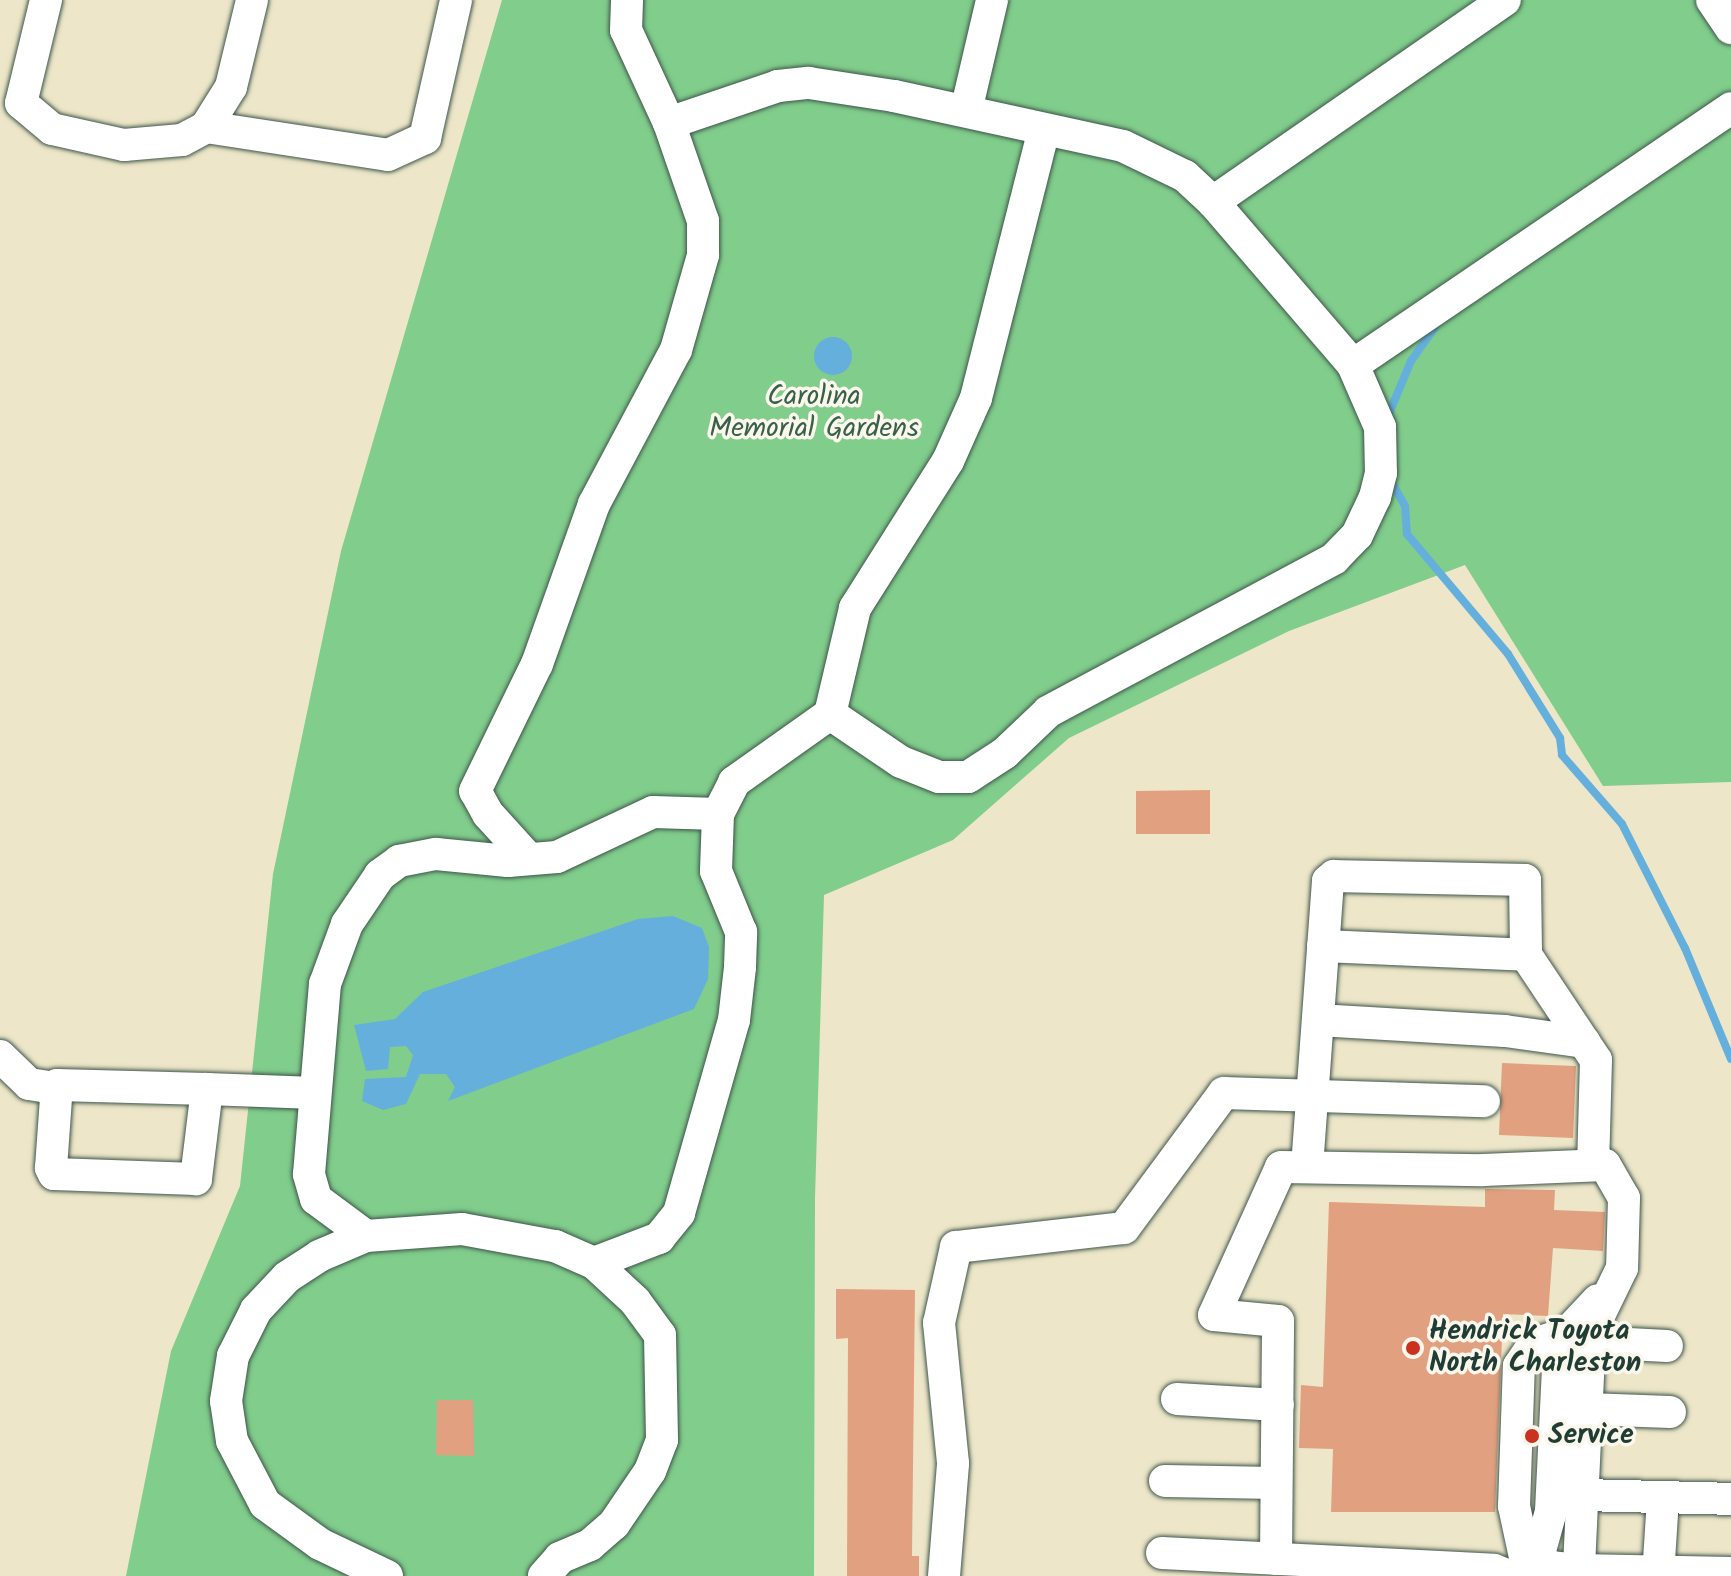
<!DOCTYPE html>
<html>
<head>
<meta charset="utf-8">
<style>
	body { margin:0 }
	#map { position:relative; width:1731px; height:1576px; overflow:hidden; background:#ede6c9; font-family:Kalam,sans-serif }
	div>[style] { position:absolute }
	.green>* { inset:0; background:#81cd8c }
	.water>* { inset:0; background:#65afdd }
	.round { border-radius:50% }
	.stream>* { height:8px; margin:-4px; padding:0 4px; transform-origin:4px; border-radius:4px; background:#65afdd }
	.building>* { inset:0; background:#e1a080 }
	.roads { filter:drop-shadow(0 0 2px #3e564a) drop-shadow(0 0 2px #3e564a) }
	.minor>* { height:32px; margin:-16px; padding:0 16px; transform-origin:16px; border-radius:16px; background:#fff }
	.dots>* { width:22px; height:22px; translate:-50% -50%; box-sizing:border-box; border:4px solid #fbf7ec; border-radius:50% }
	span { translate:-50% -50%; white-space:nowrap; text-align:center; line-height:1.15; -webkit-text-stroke:7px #fbf7ec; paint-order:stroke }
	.park-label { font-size:28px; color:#38614a }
	.poi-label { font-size:28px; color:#1f3d34; font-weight:700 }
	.left { translate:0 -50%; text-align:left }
</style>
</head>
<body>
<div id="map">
	<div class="green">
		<div style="clip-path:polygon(502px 0,1731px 0,1731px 782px,1603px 786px,1465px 565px,1289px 631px,1069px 738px,953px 840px,824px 895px,815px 1198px,814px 1576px,126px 1576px,171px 1351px,240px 1186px,273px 874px,341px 551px)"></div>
	</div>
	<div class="water">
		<div class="round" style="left:814px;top:337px;width:38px;height:38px"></div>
		<div style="clip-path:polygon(673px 916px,702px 928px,709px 947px,708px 979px,694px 1009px,448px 1101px,455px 1087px,446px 1074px,420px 1074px,406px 1104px,383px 1110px,362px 1101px,365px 1079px,406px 1077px,413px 1055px,406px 1046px,390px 1047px,388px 1069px,366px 1071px,354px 1025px,395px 1019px,423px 992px,638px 919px)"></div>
	</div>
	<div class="stream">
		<div style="left:1388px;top:416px;width:60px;rotate:-67.3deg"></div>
		<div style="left:1411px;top:361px;width:47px;rotate:-54.6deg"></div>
		<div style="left:1390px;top:479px;width:31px;rotate:61deg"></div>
		<div style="left:1405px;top:506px;width:28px;rotate:86deg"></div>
		<div style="left:1407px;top:534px;width:157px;rotate:49.9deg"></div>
		<div style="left:1508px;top:654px;width:99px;rotate:58.2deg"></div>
		<div style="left:1560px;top:738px;width:17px;rotate:83deg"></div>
		<div style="left:1562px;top:755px;width:91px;rotate:49deg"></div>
		<div style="left:1622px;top:824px;width:139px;rotate:63.1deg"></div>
		<div style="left:1685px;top:948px;width:120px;rotate:67.5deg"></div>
	</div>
	<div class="building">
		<div style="clip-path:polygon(1210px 790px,1210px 834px,1136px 834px,1136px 791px)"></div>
		<div style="clip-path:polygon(1502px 1063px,1576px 1066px,1573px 1138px,1499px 1135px)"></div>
		<div style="clip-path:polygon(1485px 1189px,1555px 1190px,1554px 1210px,1605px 1212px,1603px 1251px,1553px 1248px,1548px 1316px,1503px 1314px,1495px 1512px,1331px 1512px,1333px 1449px,1299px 1448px,1301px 1385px,1323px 1387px,1329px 1202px,1485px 1207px)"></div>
		<div style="clip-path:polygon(836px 1289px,915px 1290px,912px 1556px,919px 1556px,919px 1576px,847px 1576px,848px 1338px,836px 1339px)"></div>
		<div style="clip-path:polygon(437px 1400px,473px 1400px,474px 1456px,436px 1455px)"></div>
	</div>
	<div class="roads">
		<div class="minor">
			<div style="left:46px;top:0;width:106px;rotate:103.6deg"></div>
			<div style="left:21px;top:103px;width:40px;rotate:40deg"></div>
			<div style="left:52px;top:129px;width:74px;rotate:12.5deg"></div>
			<div style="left:124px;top:145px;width:58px;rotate:-4.9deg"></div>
			<div style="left:182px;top:140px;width:27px;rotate:-28deg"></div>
			<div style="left:206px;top:127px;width:47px;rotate:-58deg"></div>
			<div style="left:231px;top:87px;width:89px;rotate:-76.4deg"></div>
			<div style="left:1712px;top:0;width:34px;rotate:56deg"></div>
			<div style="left:966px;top:111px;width:114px;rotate:-76.8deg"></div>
			<div style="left:669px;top:123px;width:115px;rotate:-18.7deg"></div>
			<div style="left:778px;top:86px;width:31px;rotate:-6deg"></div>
			<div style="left:809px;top:83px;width:86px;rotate:8.7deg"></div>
			<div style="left:894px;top:96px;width:234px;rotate:12.3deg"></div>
			<div style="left:1123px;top:146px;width:69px;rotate:25.8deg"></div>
			<div style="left:1185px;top:176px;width:38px;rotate:43deg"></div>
			<div style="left:1213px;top:202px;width:215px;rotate:49.3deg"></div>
			<div style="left:1353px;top:365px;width:68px;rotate:66.5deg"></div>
			<div style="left:1380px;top:427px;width:46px;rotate:88.8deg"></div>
			<div style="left:1381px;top:473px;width:25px;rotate:104deg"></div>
			<div style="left:1375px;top:497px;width:42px;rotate:115.3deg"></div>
			<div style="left:1357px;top:535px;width:33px;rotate:134deg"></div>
			<div style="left:1334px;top:559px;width:324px;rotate:151.9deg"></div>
			<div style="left:1048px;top:712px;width:59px;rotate:136.4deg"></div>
			<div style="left:1005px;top:753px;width:44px;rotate:147deg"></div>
			<div style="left:968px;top:777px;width:29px;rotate:180deg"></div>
			<div style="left:939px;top:777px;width:41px;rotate:-158.5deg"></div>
			<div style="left:901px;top:762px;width:86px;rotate:-145.9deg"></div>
			<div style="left:206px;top:127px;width:184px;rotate:8.7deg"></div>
			<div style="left:388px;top:155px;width:41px;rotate:-24.7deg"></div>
			<div style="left:425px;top:138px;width:141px;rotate:-77.3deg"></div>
			<div style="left:1213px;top:202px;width:355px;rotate:-34.7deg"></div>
			<div style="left:1353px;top:365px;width:457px;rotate:-34.2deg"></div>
			<div style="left:529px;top:859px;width:61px;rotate:-132.3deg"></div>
			<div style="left:488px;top:814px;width:26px;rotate:-119deg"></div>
			<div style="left:475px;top:791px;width:141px;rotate:-64deg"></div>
			<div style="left:537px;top:664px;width:170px;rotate:-70.4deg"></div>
			<div style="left:594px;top:504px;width:174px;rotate:-62deg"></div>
			<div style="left:676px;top:350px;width:99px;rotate:-74.1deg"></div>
			<div style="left:703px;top:255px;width:34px;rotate:-90deg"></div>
			<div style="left:703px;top:221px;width:104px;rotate:-109.1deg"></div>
			<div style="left:669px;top:123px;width:102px;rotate:-114.8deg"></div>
			<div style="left:626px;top:30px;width:30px;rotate:-88deg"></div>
			<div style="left:1323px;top:946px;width:203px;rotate:2.5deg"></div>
			<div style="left:1318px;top:1020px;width:187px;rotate:3.4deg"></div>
			<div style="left:1505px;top:1031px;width:80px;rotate:7.9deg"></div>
			<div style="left:0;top:1056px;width:40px;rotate:44deg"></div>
			<div style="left:29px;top:1084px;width:25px;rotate:9deg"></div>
			<div style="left:207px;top:1089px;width:91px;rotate:97deg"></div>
			<div style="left:196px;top:1179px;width:142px;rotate:-178deg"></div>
			<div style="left:54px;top:1174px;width:7px;rotate:-117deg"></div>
			<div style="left:51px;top:1168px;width:83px;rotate:-85.9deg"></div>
			<div style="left:57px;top:1085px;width:150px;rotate:1.5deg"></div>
			<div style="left:207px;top:1089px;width:108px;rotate:2.1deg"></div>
			<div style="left:1307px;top:1167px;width:287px;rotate:-85.8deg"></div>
			<div style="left:1328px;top:881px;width:8px;rotate:-40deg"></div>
			<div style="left:1334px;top:876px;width:191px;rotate:1.2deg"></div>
			<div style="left:1525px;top:880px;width:75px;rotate:89.2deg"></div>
			<div style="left:1526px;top:955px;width:126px;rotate:56.3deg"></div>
			<div style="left:1596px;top:1060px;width:105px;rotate:91.6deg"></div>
			<div style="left:366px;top:1236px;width:62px;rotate:-143.5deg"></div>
			<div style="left:316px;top:1199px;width:26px;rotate:-106deg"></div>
			<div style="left:309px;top:1174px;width:191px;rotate:-85.2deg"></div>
			<div style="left:325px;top:984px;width:64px;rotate:-69.9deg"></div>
			<div style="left:347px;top:924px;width:59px;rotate:-56deg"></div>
			<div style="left:380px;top:875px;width:24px;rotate:-36deg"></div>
			<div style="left:399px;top:861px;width:38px;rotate:-11deg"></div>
			<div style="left:436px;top:854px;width:72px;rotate:5.6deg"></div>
			<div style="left:508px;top:861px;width:49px;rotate:-4.7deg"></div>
			<div style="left:557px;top:857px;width:106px;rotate:-25.1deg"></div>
			<div style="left:653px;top:812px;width:65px;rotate:1.8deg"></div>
			<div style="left:594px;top:1263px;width:70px;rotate:-21deg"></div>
			<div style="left:659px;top:1238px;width:32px;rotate:-51deg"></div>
			<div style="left:679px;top:1213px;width:201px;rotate:-74.1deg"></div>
			<div style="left:734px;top:1020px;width:53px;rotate:-83.5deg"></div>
			<div style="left:740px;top:967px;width:35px;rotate:-88deg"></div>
			<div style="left:741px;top:932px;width:66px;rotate:-112.3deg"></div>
			<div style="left:716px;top:871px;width:57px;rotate:-88deg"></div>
			<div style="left:718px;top:814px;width:36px;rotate:-63deg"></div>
			<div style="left:734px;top:782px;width:118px;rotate:-35.3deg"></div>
			<div style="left:830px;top:714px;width:109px;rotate:-76.7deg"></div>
			<div style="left:855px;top:608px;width:174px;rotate:-57.7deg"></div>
			<div style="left:948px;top:461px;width:69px;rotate:-66deg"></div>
			<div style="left:976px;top:398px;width:277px;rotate:-75.8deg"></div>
			<div style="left:1590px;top:1342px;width:77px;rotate:3deg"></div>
			<div style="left:1177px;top:1399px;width:101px;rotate:3.4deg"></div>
			<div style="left:1587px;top:1409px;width:83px;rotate:2.1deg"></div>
			<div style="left:1165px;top:1481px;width:111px;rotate:1deg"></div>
			<div style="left:1583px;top:1495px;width:148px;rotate:1.5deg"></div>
			<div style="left:1162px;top:1553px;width:332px;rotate:2.9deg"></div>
			<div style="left:1494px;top:1570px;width:17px;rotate:21deg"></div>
			<div style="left:1276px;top:1559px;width:238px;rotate:-89.5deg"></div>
			<div style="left:1278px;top:1321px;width:64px;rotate:-174.6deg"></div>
			<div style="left:1214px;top:1315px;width:162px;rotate:-65.6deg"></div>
			<div style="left:1281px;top:1167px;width:202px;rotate:0.9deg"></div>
			<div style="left:1483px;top:1170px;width:122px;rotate:-2.3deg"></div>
			<div style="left:1605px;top:1165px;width:38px;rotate:60deg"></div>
			<div style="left:1624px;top:1198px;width:70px;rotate:91.6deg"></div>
			<div style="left:1622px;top:1268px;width:73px;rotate:115.9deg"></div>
			<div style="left:1590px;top:1334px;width:236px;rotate:92.7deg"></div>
			<div style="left:1579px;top:1570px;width:27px;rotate:-174deg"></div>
			<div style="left:1552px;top:1567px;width:14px;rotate:141deg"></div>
			<div style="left:1579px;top:1570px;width:152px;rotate:1.1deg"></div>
			<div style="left:387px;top:1576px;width:74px;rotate:-154.5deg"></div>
			<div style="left:320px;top:1544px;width:68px;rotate:-144deg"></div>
			<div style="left:265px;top:1504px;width:71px;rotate:-117.6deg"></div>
			<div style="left:232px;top:1441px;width:40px;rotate:-98.5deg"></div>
			<div style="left:226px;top:1401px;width:46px;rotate:-81.2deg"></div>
			<div style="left:233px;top:1356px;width:51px;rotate:-63.4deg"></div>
			<div style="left:256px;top:1310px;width:45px;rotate:-46.8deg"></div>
			<div style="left:287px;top:1277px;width:38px;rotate:-33deg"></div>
			<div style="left:319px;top:1256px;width:51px;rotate:-23.1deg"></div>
			<div style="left:366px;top:1236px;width:96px;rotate:-4.2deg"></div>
			<div style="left:462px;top:1229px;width:95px;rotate:10.4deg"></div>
			<div style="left:555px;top:1246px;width:43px;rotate:23.6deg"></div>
			<div style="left:594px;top:1263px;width:56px;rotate:42.8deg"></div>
			<div style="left:635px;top:1301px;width:42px;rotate:53.7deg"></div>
			<div style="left:660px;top:1335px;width:105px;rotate:88.9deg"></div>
			<div style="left:662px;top:1440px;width:33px;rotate:111deg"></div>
			<div style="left:650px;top:1471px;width:64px;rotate:124.2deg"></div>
			<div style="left:614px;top:1524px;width:32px;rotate:139deg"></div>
			<div style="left:590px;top:1545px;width:33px;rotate:157deg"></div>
			<div style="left:560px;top:1558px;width:24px;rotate:132deg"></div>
			<div style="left:944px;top:1576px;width:113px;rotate:-85.4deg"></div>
			<div style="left:953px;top:1463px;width:141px;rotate:-95.7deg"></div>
			<div style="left:939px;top:1323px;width:78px;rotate:-77.4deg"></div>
			<div style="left:956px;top:1247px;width:169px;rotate:-6.5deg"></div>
			<div style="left:1124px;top:1228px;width:168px;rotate:-53.5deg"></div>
			<div style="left:1224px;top:1093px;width:260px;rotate:1.8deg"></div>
			<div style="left:1529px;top:1576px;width:72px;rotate:-102.1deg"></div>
			<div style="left:1514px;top:1506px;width:140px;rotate:-88deg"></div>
			<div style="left:1519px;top:1366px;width:27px;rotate:-56deg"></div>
			<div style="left:1534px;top:1344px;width:35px;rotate:-18deg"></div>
			<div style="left:1533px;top:1576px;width:67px;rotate:-74.5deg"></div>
			<div style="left:1551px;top:1511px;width:145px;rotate:-87.2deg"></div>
			<div style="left:1558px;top:1366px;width:34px;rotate:-75deg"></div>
			<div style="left:1567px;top:1333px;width:45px;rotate:-46.8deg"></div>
			<div style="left:1658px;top:1576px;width:78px;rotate:-86.3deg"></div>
		</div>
	</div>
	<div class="dots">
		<div style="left:1413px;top:1348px;background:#c8321e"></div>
		<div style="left:1532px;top:1436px;background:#c8321e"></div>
	</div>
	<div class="park-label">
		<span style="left:814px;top:413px">Carolina<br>Memorial Gardens</span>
	</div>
	<div class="poi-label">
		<span class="left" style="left:1429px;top:1348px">Hendrick Toyota<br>North Charleston</span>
		<span class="left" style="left:1548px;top:1436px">Service</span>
	</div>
</div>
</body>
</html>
